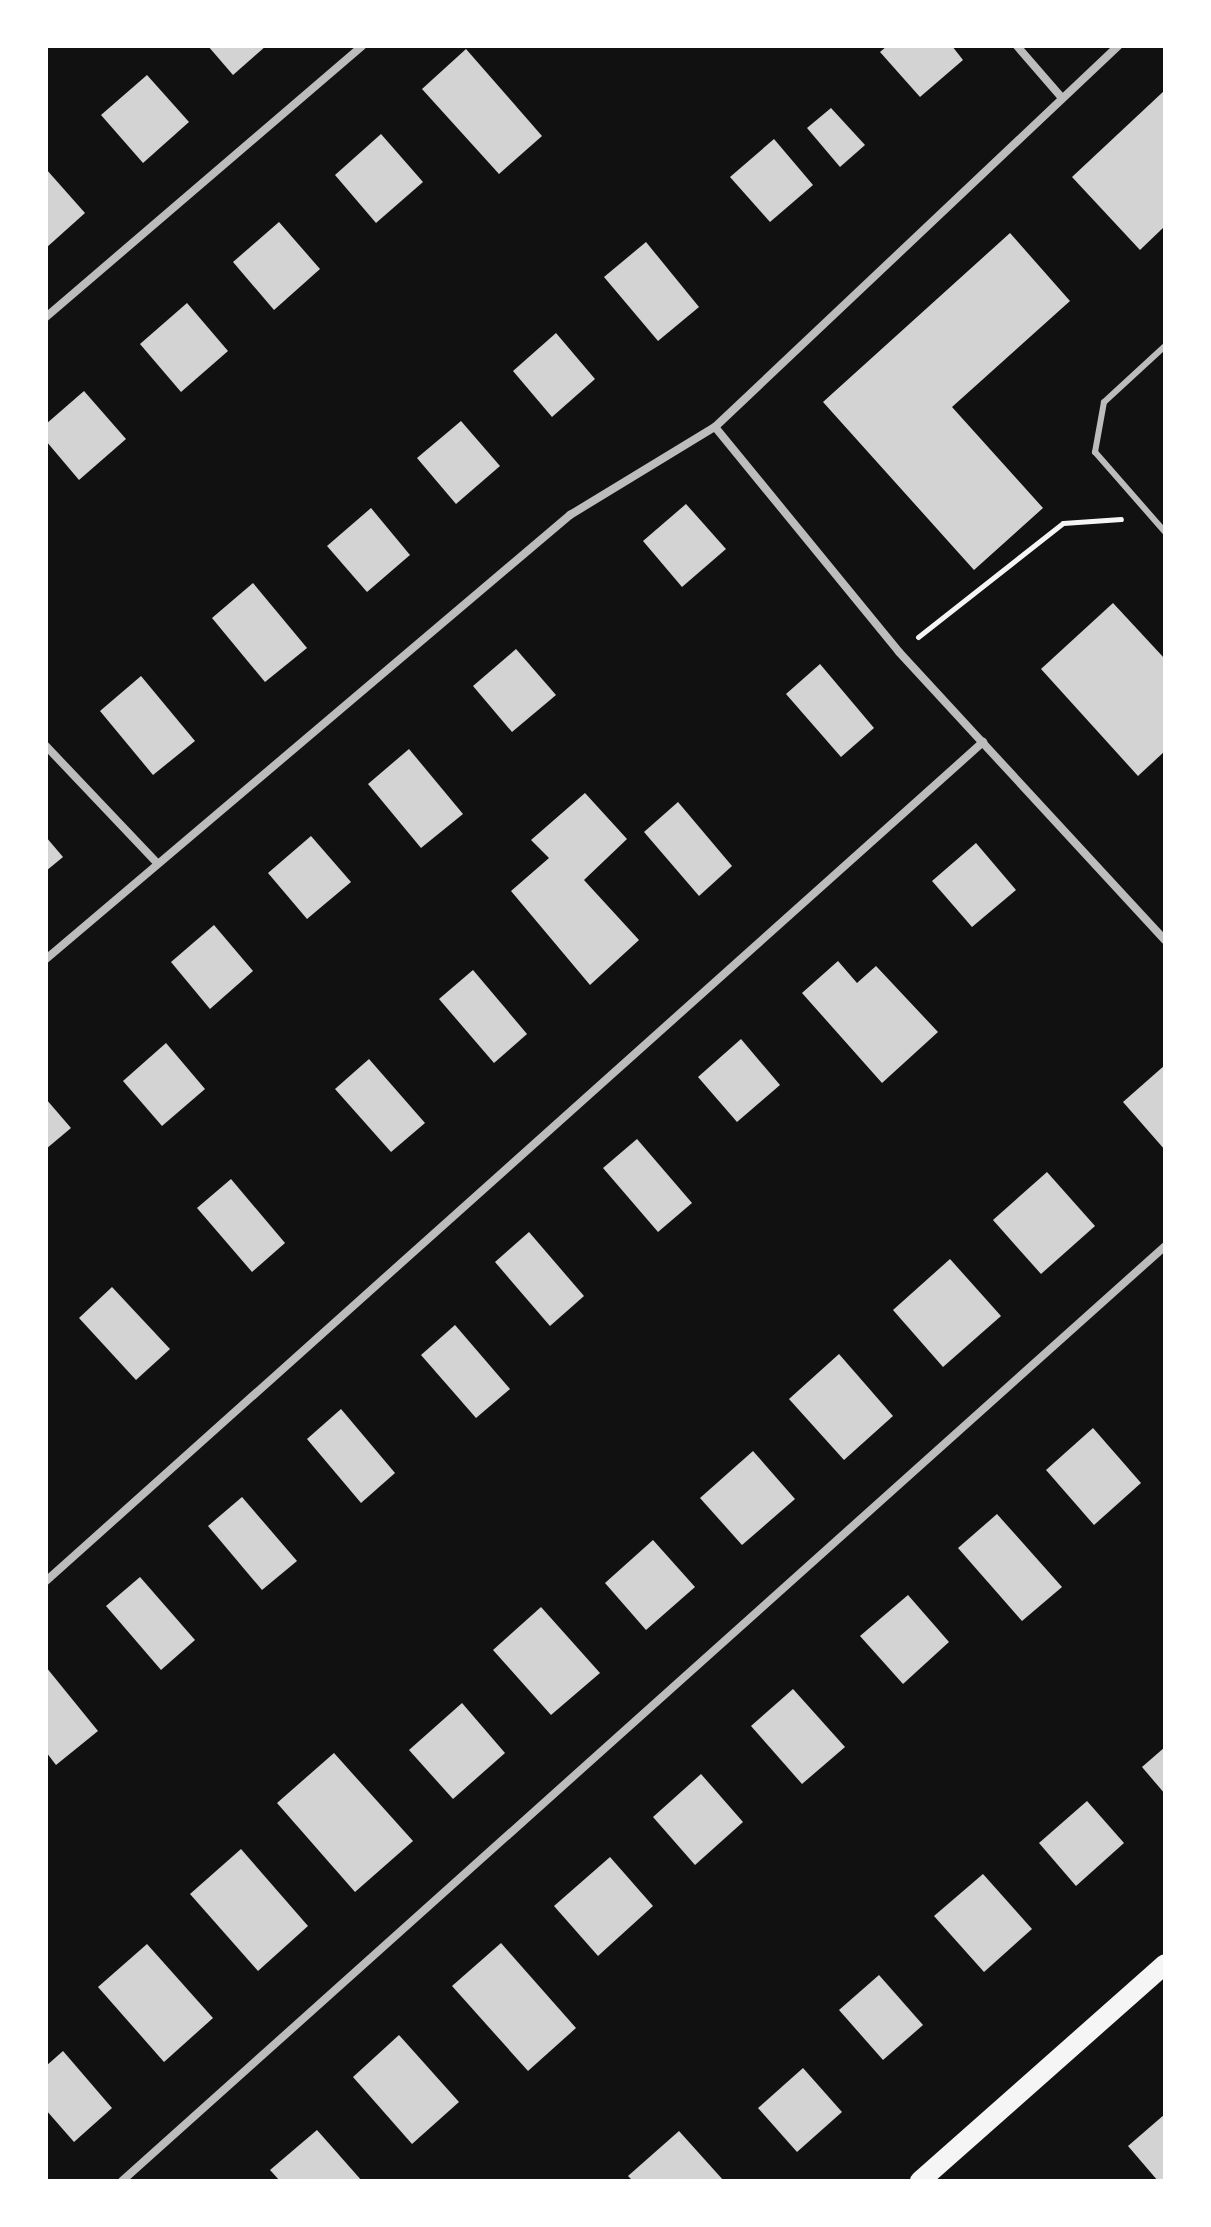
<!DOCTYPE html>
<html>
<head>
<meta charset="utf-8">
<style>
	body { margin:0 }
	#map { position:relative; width:1211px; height:2227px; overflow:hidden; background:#111; font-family:Barlow,sans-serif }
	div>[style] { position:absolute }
	.building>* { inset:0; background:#d3d3d3 }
	.path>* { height:5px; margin:-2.5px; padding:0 2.5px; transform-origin:2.5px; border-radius:2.5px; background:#f5f5f5 }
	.service>* { height:6px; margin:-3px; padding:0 3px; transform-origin:3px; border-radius:3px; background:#bcbcbc }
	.minor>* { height:8px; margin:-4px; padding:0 4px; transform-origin:4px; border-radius:4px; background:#bcbcbc }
	.primary>* { height:20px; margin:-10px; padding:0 10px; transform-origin:10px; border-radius:10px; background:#f5f5f5 }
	span { translate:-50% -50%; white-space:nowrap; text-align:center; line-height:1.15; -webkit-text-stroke:6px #fff; paint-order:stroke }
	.frame { position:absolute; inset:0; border:48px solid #fff; pointer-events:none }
</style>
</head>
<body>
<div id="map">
	<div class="building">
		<div style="clip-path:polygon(208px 46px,266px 46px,233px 75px)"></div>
		<div style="clip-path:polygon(887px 46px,952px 46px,963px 60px,920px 97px,880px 52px)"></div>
		<div style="clip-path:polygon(466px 49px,542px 136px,499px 174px,422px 89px)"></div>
		<div style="clip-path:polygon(147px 75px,189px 122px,143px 163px,101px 115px)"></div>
		<div style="clip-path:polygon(1165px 90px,1165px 226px,1140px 250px,1072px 177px)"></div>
		<div style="clip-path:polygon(831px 108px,865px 145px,840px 167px,807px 128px)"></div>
		<div style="clip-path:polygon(381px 134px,423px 182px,376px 223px,335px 175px)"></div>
		<div style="clip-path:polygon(774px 139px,813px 185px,770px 222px,730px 177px)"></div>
		<div style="clip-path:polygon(46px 169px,85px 213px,46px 248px)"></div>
		<div style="clip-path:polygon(279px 222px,320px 269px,274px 310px,233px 262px)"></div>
		<div style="clip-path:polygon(1010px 233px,1070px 301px,952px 407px,1043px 508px,974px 570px,823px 402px)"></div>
		<div style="clip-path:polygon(646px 242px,699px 307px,658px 341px,604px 277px)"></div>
		<div style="clip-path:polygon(187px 303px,228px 351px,181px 392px,140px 344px)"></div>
		<div style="clip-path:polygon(556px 333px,595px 379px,552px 417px,513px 371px)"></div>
		<div style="clip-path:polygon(84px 391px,126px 439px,79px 480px,46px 441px,46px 424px)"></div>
		<div style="clip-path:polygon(461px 421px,500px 466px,456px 504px,417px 458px)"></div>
		<div style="clip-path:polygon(686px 504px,726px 549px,682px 587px,643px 541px)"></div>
		<div style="clip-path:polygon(371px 508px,410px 555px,367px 592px,327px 546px)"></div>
		<div style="clip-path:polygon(253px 583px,307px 648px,265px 682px,212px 618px)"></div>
		<div style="clip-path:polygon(1113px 603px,1165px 659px,1165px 751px,1138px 776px,1041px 669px)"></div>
		<div style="clip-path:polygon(516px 649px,556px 695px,512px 732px,473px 686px)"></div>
		<div style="clip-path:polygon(820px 664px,874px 728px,841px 757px,786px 694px)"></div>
		<div style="clip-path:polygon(141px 676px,195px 741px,153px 775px,100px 711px)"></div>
		<div style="clip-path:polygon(409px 749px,463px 814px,421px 848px,368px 784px)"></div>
		<div style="clip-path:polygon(585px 793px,627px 839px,584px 880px,639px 940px,590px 985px,511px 891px,549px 858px,531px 840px)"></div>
		<div style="clip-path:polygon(678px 802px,732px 866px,699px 896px,644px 832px)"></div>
		<div style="clip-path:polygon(311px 836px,351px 882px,307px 919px,268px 873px)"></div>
		<div style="clip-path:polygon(46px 837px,63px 857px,46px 871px)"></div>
		<div style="clip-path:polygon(976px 843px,1016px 890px,972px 927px,932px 881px)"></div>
		<div style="clip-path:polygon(214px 925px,253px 971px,210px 1009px,171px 962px)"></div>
		<div style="clip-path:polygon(838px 961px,857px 983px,876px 966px,938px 1032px,882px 1083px,802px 993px)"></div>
		<div style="clip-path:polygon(473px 970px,527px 1034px,494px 1063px,439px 999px)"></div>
		<div style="clip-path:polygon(741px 1039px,780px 1085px,737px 1122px,698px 1077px)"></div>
		<div style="clip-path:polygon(166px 1043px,205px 1089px,162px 1126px,123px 1081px)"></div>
		<div style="clip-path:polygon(369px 1059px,425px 1123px,391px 1152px,335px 1089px)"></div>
		<div style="clip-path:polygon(1165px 1065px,1165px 1150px,1123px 1102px)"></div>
		<div style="clip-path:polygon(46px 1099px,71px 1128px,46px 1149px)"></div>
		<div style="clip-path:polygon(637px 1139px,692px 1203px,658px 1232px,603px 1168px)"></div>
		<div style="clip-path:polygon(1047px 1172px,1095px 1226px,1041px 1274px,993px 1220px)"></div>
		<div style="clip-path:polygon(231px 1179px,285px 1243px,252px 1272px,197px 1208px)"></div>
		<div style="clip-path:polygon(529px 1232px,584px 1296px,550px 1326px,495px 1262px)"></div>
		<div style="clip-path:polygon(950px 1259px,1001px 1316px,943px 1367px,893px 1310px)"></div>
		<div style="clip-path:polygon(112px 1287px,170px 1349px,136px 1380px,79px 1318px)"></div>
		<div style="clip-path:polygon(455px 1325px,510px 1389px,476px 1418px,421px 1355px)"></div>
		<div style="clip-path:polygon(839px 1354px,893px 1416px,844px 1460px,789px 1399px)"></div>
		<div style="clip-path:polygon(341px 1409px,395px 1473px,361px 1503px,307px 1439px)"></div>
		<div style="clip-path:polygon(1093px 1428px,1141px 1483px,1094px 1525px,1046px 1470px)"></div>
		<div style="clip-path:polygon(753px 1451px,795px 1499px,742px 1545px,700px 1498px)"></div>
		<div style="clip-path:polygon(242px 1497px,297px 1561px,262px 1590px,208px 1526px)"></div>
		<div style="clip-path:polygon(997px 1514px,1062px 1587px,1022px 1621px,958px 1548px)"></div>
		<div style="clip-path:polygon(653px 1540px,695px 1587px,646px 1630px,605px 1583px)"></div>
		<div style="clip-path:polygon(140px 1577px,195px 1640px,161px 1670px,106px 1606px)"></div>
		<div style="clip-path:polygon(908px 1595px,949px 1642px,903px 1684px,860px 1636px)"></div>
		<div style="clip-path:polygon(541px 1607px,600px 1673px,551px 1715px,493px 1650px)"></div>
		<div style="clip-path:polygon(46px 1667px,98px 1731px,56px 1765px,46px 1752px)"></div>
		<div style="clip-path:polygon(793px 1689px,845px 1747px,802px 1784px,751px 1726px)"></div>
		<div style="clip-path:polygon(462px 1703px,505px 1753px,453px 1799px,409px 1750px)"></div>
		<div style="clip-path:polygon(1165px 1747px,1165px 1794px,1142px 1767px)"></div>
		<div style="clip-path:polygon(334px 1753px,413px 1841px,355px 1892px,277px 1803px)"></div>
		<div style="clip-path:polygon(701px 1774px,743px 1822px,695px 1865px,653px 1817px)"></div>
		<div style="clip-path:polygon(1087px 1801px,1124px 1843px,1076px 1886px,1039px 1843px)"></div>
		<div style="clip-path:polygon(241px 1849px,308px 1926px,258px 1971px,190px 1894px)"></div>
		<div style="clip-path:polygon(610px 1857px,653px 1906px,598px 1956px,554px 1906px)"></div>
		<div style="clip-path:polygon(983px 1874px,1032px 1929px,984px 1972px,934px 1916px)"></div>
		<div style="clip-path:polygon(501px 1943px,576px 2028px,528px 2071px,452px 1986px)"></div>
		<div style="clip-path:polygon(147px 1944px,213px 2018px,164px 2062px,98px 1987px)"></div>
		<div style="clip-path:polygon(879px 1975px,923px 2025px,883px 2060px,839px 2010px)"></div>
		<div style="clip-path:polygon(399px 2035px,459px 2102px,412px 2144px,353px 2077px)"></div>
		<div style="clip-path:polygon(63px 2051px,112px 2108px,74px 2142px,46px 2110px,46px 2066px)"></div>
		<div style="clip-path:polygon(803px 2068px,842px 2112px,797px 2152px,758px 2108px)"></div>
		<div style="clip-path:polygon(1165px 2114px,1165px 2181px,1158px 2181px,1128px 2146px)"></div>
		<div style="clip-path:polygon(317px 2130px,362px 2181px,280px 2181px,270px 2170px)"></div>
		<div style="clip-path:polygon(679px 2131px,724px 2181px,633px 2181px,628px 2176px)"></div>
	</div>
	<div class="path">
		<div style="left:918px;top:637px;width:184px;rotate:-38.2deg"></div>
		<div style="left:1063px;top:523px;width:58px;rotate:-3.9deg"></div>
	</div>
	<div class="service">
		<div style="left:1165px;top:346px;width:83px;rotate:137.4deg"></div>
		<div style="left:1104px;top:402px;width:51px;rotate:100.2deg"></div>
		<div style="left:1095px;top:452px;width:106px;rotate:48.8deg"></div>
	</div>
	<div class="minor">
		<div style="left:1017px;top:46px;width:69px;rotate:49.1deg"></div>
		<div style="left:46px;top:317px;width:416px;rotate:-40.6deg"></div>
		<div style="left:715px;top:427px;width:291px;rotate:50.7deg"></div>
		<div style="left:899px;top:652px;width:392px;rotate:47.3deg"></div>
		<div style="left:46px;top:746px;width:160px;rotate:46.5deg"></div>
		<div style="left:46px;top:959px;width:687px;rotate:-40.28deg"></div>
		<div style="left:570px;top:515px;width:170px;rotate:-31.3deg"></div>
		<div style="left:715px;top:427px;width:555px;rotate:-43.39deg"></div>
		<div style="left:46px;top:1581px;width:1258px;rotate:-41.84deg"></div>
		<div style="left:122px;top:2181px;width:1401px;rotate:-41.87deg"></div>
	</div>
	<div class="primary">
		<div style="left:920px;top:2181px;width:327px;rotate:-41.5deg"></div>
	</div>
	<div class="frame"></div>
</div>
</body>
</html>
